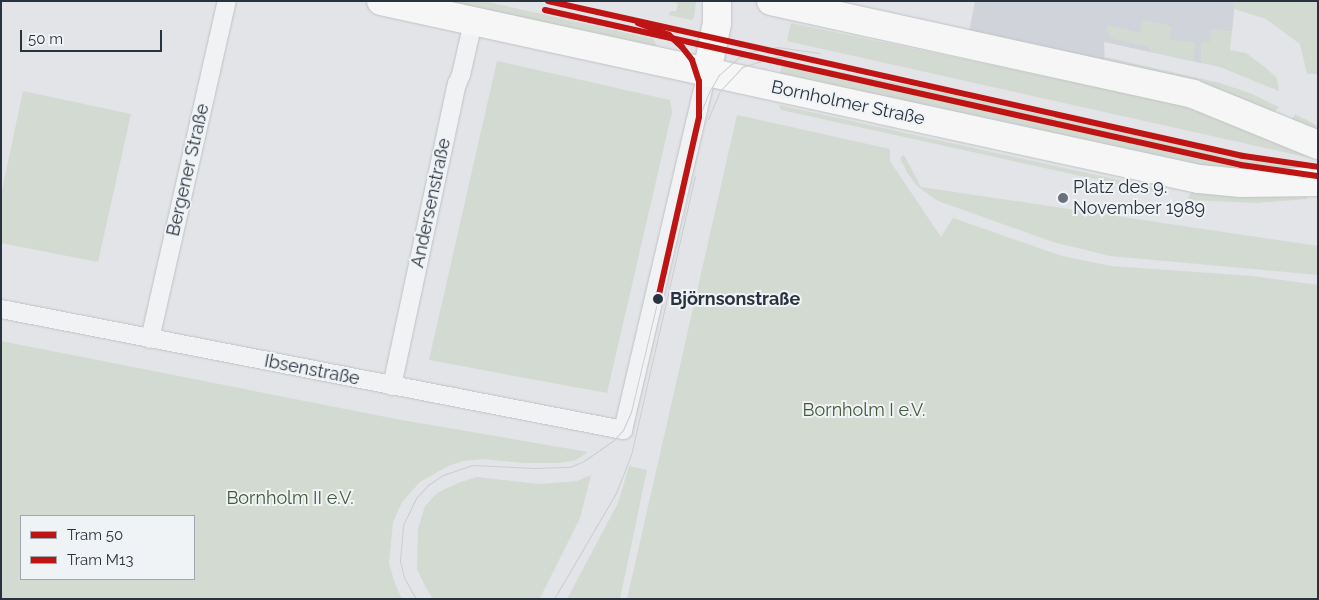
<!DOCTYPE html>
<html>
<head>
<meta charset="utf-8">
<style>
	body { margin:0 }
	#map { position:relative; width:1319px; height:600px; overflow:hidden; background:#e2e4e7; font-family:Raleway,sans-serif }
	div>[style] { position:absolute }
	.built>* { inset:0; background:#d0d4da }
	.green>* { inset:0; background:#d3dad2 }
	.roads { filter:drop-shadow(0 0 1px #c0c2c5) drop-shadow(0 0 1px #c0c2c5) }
	.street>* { height:18px; margin:-9px; padding:0 9px; transform-origin:9px; border-radius:9px; background:#f1f2f4 }
	.primary>* { height:28px; margin:-14px; padding:0 14px; transform-origin:14px; border-radius:14px; background:#f6f6f6 }
	.tram>* { height:1px; margin:-0.5px; padding:0 0.5px; transform-origin:0.5px; border-radius:0.5px; background:#cbcdcf }
	.tram-1>* { height:6px; margin:-3px; padding:0 3px; transform-origin:3px; border-radius:3px; background:#be1414 }
	.tram-2>* { height:6px; margin:-3px; padding:0 3px; transform-origin:3px; border-radius:3px; background:#be1414 }
	.dots>* { width:14px; height:14px; translate:-50% -50%; box-sizing:border-box; border:2px solid #f0f3f6; border-radius:50% }
	span { translate:-50% -50%; white-space:nowrap; text-align:center; line-height:1.15; -webkit-text-stroke:4px #f0f3f6; paint-order:stroke }
	.street-label { font-size:18px; color:#293340 }
	.poi-label { font-size:18px; color:#293340 }
	.left { translate:0 -50%; text-align:left }
	.stop-label { font-size:18px; color:#293340; font-weight:700 }
	.park-label { font-size:18px; color:#405b37 }
	.frame { position:absolute; inset:0; border:2px solid #293340; pointer-events:none }
	.legend { position:absolute; left:20px; top:515px; width:175px; height:65px; box-sizing:border-box; background:#f0f3f6; border:1px solid #a0a6ad; margin:0; padding:6px 9px; list-style:none; font-size:15px; color:#293340 }
	.legend li { display:flex; align-items:center; gap:10px; height:25px }
	.legend b { width:25px; border:1px solid #a0a6ad }
	.scale { position:absolute; left:20px; top:30px; width:142px; height:22px; box-sizing:border-box; border:2px solid #293340; border-top:0; padding-left:6px; font-size:15px; line-height:18px; white-space:nowrap; color:#293340; -webkit-text-stroke:4px #f0f3f6; paint-order:stroke }
</style>
</head>
<body>
<div id="map">
	<div class="built">
		<div style="clip-path:polygon(975px 1px,1235px 1px,1232px 32px,1212px 29px,1210px 43px,1202px 42px,1201px 63px,1104px 42px,1105px 62px,969px 32px)"></div>
	</div>
	<div class="green">
		<div style="clip-path:polygon(435px 1px,484px 1px,653px 39px,656px 44px,654px 48px)"></div>
		<div style="clip-path:polygon(672px 1px,696px 1px,694px 18px,691px 20px,669px 15px,670px 11px,676px 11px,678px 4px)"></div>
		<div style="clip-path:polygon(1235px 1px,1318px 1px,1318px 74px,1307px 74px,1300px 44px,1266px 19px,1234px 9px)"></div>
		<div style="clip-path:polygon(1143px 20px,1172px 26px,1169px 40px,1195px 42px,1193px 61px,1149px 51px,1149px 47px,1109px 38px,1110px 33px,1106px 32px,1108px 25px,1140px 33px)"></div>
		<div style="clip-path:polygon(791px 23px,1192px 107px,1310px 155px,1310px 158px,787px 41px)"></div>
		<div style="clip-path:polygon(1212px 29px,1232px 32px,1230px 50px,1246px 53px,1266px 68px,1277px 78px,1279px 91px,1220px 67px,1201px 63px,1202px 42px,1210px 42px)"></div>
		<div style="clip-path:polygon(1105px 57px,1220px 83px,1252px 94px,1279px 107px,1271px 115px,1217px 96px,1211px 85px,1106px 61px)"></div>
		<div style="clip-path:polygon(497px 61px,670px 100px,672px 112px,607px 393px,429px 360px)"></div>
		<div style="clip-path:polygon(795px 63px,928px 89px,1242px 159px,1308px 168px,1222px 170px,779px 77px,782px 64px)"></div>
		<div style="clip-path:polygon(23px 91px,131px 114px,98px 262px,1px 243px,1px 195px)"></div>
		<div style="clip-path:polygon(779px 105px,1155px 188px,1154px 192px,781px 110px)"></div>
		<div style="clip-path:polygon(1295px 114px,1318px 126px,1318px 135px,1291px 121px)"></div>
		<div style="clip-path:polygon(737px 115px,890px 149px,890px 161px,941px 237px,953px 218px,1062px 256px,1111px 266px,1253px 276px,1318px 285px,1318px 599px,627px 599px)"></div>
		<div style="clip-path:polygon(904px 155px,921px 187px,1318px 246px,1318px 275px,1110px 256px,1053px 242px,938px 201px,917px 186px,908px 174px,900px 158px)"></div>
		<div style="clip-path:polygon(1198px 188px,1307px 194px,1307px 199px,1257px 203px,1188px 200px,1189px 195px)"></div>
		<div style="clip-path:polygon(evenodd,1px 341px,396px 419px,588px 452px,576px 460px,560px 463px,524px 463px,483px 459px,463px 461px,448px 466px,420px 482px,402px 502px,393px 522px,389px 563px,395px 584px,402px 599px,1px 599px,1px 341px,21px 516px,194px 516px,194px 579px,21px 579px,21px 516px)"></div>
		<div style="clip-path:polygon(629px 466px,647px 470px,620px 599px,567px 599px,618px 503px)"></div>
		<div style="clip-path:polygon(591px 475px,580px 518px,540px 598px,433px 599px,426px 588px,417px 569px,418px 529px,425px 506px,437px 493px,458px 483px,477px 477px,540px 484px,577px 481px)"></div>
	</div>
	<div class="roads">
		<div class="street">
			<div style="left:1px;top:309px;width:634px;rotate:11.01deg"></div>
			<div style="left:623px;top:430px;width:367px;rotate:-76.8deg"></div>
			<div style="left:150px;top:339px;width:347px;rotate:-77.2deg"></div>
			<div style="left:392px;top:386px;width:309px;rotate:-77.9deg"></div>
			<div style="left:457px;top:84px;width:10px;rotate:-66deg"></div>
			<div style="left:461px;top:75px;width:54px;rotate:-77.2deg"></div>
		</div>
		<div class="primary">
			<div style="left:381px;top:1px;width:837px;rotate:12.28deg"></div>
			<div style="left:1199px;top:179px;width:42px;rotate:5.4deg"></div>
			<div style="left:1241px;top:183px;width:77px;rotate:-0.7deg"></div>
			<div style="left:771px;top:1px;width:432px;rotate:12.4deg"></div>
			<div style="left:1193px;top:94px;width:135px;rotate:22.2deg"></div>
			<div style="left:707px;top:73px;width:51px;rotate:-78.7deg"></div>
			<div style="left:717px;top:23px;width:22px;rotate:-90deg"></div>
		</div>
	</div>
	<div class="tram">
		<div style="left:699px;top:117px;width:27px;rotate:-68deg"></div>
		<div style="left:709px;top:92px;width:20px;rotate:-60deg"></div>
		<div style="left:719px;top:75px;width:25px;rotate:-42deg"></div>
		<div style="left:738px;top:58px;width:17px;rotate:-25deg"></div>
		<div style="left:753px;top:51px;width:24px;rotate:-9deg"></div>
		<div style="left:777px;top:47px;width:43px;rotate:7.9deg"></div>
		<div style="left:708px;top:119px;width:30px;rotate:-67deg"></div>
		<div style="left:720px;top:91px;width:33px;rotate:-47deg"></div>
		<div style="left:742px;top:67px;width:34px;rotate:-17deg"></div>
		<div style="left:774px;top:57px;width:32px;rotate:2deg"></div>
		<div style="left:416px;top:599px;width:25px;rotate:-119deg"></div>
		<div style="left:404px;top:577px;width:16px;rotate:-104deg"></div>
		<div style="left:400px;top:561px;width:36px;rotate:-85deg"></div>
		<div style="left:403px;top:525px;width:30px;rotate:-64deg"></div>
		<div style="left:416px;top:498px;width:18px;rotate:-47deg"></div>
		<div style="left:428px;top:485px;width:18px;rotate:-34deg"></div>
		<div style="left:443px;top:475px;width:31px;rotate:-19deg"></div>
		<div style="left:472px;top:465px;width:62px;rotate:2.8deg"></div>
		<div style="left:534px;top:468px;width:36px;rotate:-2deg"></div>
		<div style="left:570px;top:467px;width:15px;rotate:-23deg"></div>
		<div style="left:584px;top:461px;width:35px;rotate:-35deg"></div>
		<div style="left:613px;top:441px;width:15px;rotate:-48deg"></div>
		<div style="left:623px;top:430px;width:20px;rotate:-66deg"></div>
		<div style="left:631px;top:412px;width:116px;rotate:-76.6deg"></div>
		<div style="left:554px;top:599px;width:123px;rotate:-59.7deg"></div>
		<div style="left:616px;top:493px;width:41px;rotate:-68.5deg"></div>
		<div style="left:631px;top:455px;width:286px;rotate:-77.1deg"></div>
	</div>
	<div class="tram-1">
		<div style="left:548px;top:1px;width:712px;rotate:12.57deg"></div>
		<div style="left:1243px;top:156px;width:76px;rotate:8.3deg"></div>
		<div style="left:638px;top:23px;width:33px;rotate:21deg"></div>
		<div style="left:669px;top:35px;width:18px;rotate:43deg"></div>
		<div style="left:682px;top:47px;width:16px;rotate:52deg"></div>
		<div style="left:692px;top:60px;width:22px;rotate:72deg"></div>
		<div style="left:699px;top:81px;width:36px;rotate:90deg"></div>
		<div style="left:699px;top:117px;width:187px;rotate:102.7deg"></div>
	</div>
	<div class="tram-2">
		<div style="left:545px;top:10px;width:713px;rotate:12.55deg"></div>
		<div style="left:1241px;top:165px;width:77px;rotate:8.2deg"></div>
	</div>
	<div class="dots">
		<div style="left:1063px;top:198px;background:#6a717a"></div>
		<div style="left:658px;top:299px;background:#293340"></div>
	</div>
	<div class="street-label">
		<span style="left:848px;top:103px;rotate:12deg">Bornholmer Straße</span>
		<span style="left:188px;top:170px;rotate:-77deg">Bergener Straße</span>
		<span style="left:431px;top:203px;rotate:-78deg">Andersenstraße</span>
		<span style="left:312px;top:370px;rotate:11deg">Ibsenstraße</span>
	</div>
	<div class="poi-label">
		<span class="left" style="left:1073px;top:198px">Platz des 9.<br>November 1989</span>
	</div>
	<div class="stop-label">
		<span class="left" style="left:670px;top:299px">Björnsonstraße</span>
	</div>
	<div class="park-label">
		<span style="left:864px;top:410px">Bornholm I e.V.</span>
		<span style="left:290px;top:498px">Bornholm II e.V.</span>
	</div>
	<div class="frame"></div>
	<ul class="legend">
	<li><b style="height:6px;background:#be1414"></b>Tram 50</li>
	<li><b style="height:6px;background:#be1414"></b>Tram M13</li>
	</ul>
	<div class="scale">50 m</div>
</div>
</body>
</html>
